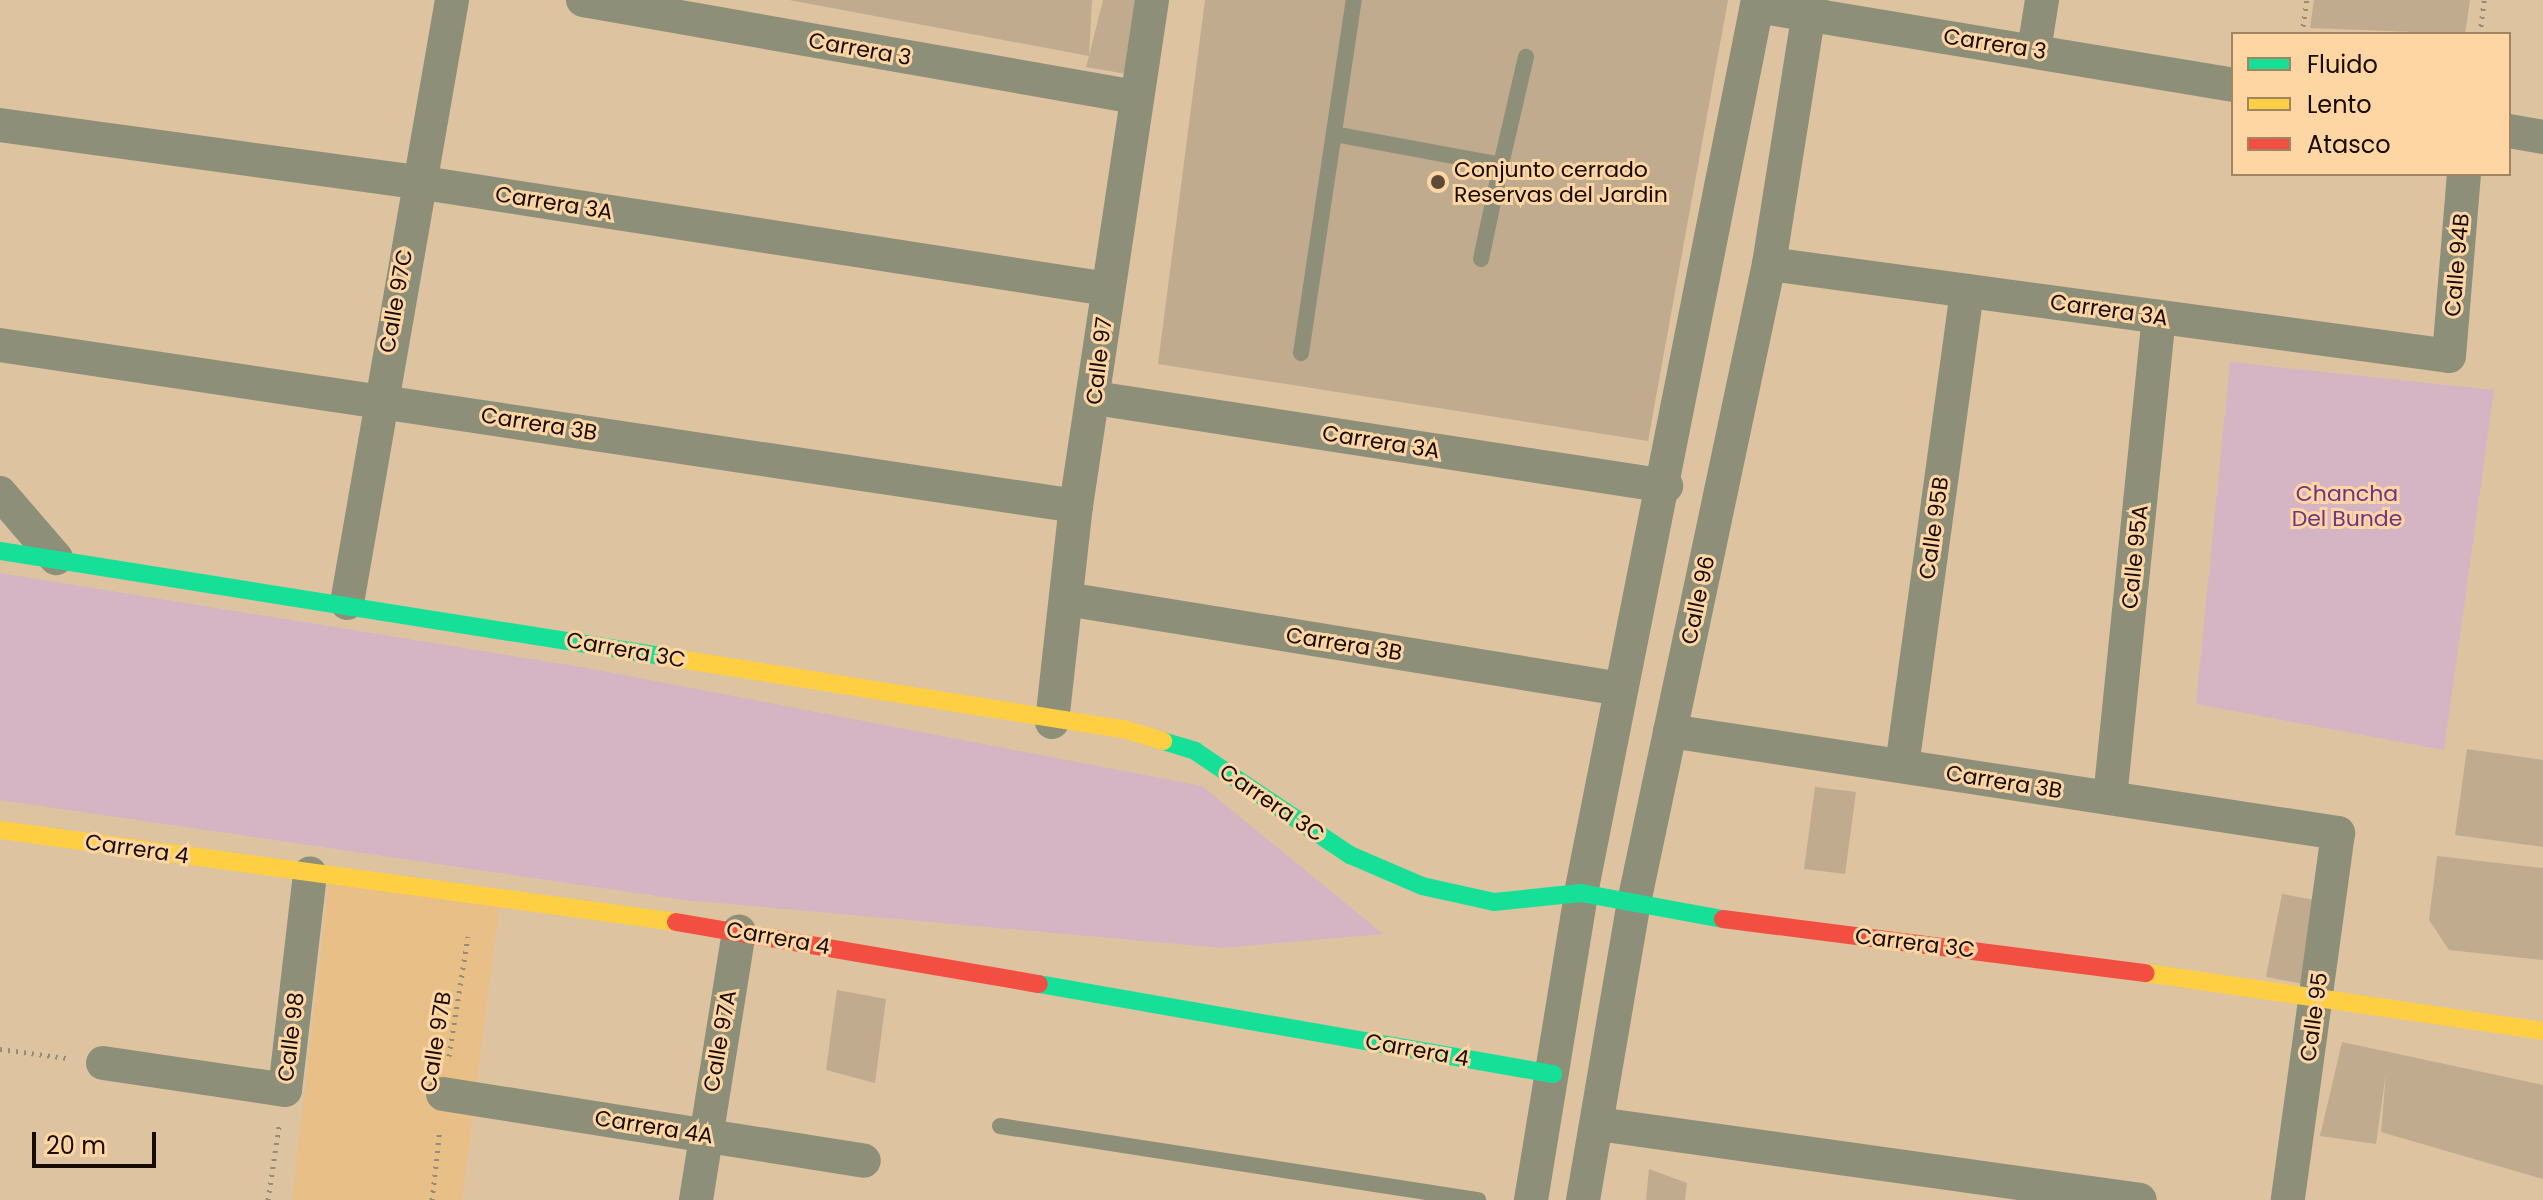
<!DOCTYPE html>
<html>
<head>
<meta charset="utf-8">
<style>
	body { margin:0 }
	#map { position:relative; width:2543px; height:1200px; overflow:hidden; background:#ddc3a0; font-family:Poppins,sans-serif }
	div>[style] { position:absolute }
	.built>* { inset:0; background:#e7bf87 }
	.green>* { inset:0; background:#d5b4c4 }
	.building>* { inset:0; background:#c0ab8f }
	.path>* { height:5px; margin-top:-2.5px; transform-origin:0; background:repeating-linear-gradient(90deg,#938d77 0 2px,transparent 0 8px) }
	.lane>* { height:16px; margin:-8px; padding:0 8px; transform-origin:8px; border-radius:8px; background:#8e8f79 }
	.street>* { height:34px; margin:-17px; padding:0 17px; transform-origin:17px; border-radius:17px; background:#8e8f79 }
	.fast>* { height:18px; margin:-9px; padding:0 9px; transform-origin:9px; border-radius:9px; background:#16e098 }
	.slow>* { height:18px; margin:-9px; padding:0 9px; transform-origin:9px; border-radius:9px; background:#ffcf43 }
	.jam>* { height:18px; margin:-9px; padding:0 9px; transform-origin:9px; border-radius:9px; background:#f24e42 }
	.dots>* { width:22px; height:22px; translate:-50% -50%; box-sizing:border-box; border:4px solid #fdd6a3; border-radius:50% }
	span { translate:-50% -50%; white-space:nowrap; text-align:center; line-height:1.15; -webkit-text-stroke:6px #fdd6a3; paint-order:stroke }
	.street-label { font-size:22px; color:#180b00 }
	.poi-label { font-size:22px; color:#180b00 }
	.left { translate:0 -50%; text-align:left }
	.park-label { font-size:22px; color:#6f3487 }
	.legend { position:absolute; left:2231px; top:32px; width:280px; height:144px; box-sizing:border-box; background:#fdd6a3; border:2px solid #a18562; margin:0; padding:10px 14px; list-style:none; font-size:24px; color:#180b00 }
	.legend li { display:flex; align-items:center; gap:16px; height:40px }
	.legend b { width:40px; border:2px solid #a18562 }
	.scale { position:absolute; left:32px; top:1132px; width:124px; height:36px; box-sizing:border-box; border:4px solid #180b00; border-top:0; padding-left:10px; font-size:24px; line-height:28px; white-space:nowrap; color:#180b00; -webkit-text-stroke:6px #fdd6a3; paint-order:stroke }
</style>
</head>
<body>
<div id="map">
	<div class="built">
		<div style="clip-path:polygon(330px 876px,499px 907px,462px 1200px,292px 1200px)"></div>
	</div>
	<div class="green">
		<div style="clip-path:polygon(2230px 362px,2494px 390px,2444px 750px,2196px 704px)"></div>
		<div style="clip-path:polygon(0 573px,587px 668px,1202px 786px,1383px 934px,1222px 948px,685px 900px,0 800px)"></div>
	</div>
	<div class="building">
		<div style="clip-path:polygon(789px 0,1092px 0,1089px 56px,1103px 0,1152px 0,1138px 76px,1086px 67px,1089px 56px)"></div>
		<div style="clip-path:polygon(1205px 0,1728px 0,1648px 441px,1158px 364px)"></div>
		<div style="clip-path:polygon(2314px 0,2470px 0,2465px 34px,2310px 28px)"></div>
		<div style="clip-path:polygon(2467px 749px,2543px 760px,2543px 847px,2455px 835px)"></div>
		<div style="clip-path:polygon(1815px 787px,1856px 792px,1845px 874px,1804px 869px)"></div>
		<div style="clip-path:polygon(2437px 856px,2543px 868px,2543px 960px,2449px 950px,2429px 920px)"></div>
		<div style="clip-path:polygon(2282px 894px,2320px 901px,2304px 984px,2266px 977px)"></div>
		<div style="clip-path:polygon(837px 990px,886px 999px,875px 1083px,826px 1070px)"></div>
		<div style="clip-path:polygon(2342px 1042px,2543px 1085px,2543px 1179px,2381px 1132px,2386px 1073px,2376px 1144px,2320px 1136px)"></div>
		<div style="clip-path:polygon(1649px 1169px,1687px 1183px,1685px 1200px,1646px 1200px)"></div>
	</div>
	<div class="path">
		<div style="left:2302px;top:34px;width:34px;rotate:-82deg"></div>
		<div style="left:2480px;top:34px;width:34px;rotate:-83deg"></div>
		<div style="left:0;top:1049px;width:68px;rotate:7.7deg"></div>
		<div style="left:449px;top:1056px;width:121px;rotate:-81deg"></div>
		<div style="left:268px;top:1200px;width:75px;rotate:-81.5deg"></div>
		<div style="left:432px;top:1200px;width:71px;rotate:-83.6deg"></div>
	</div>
	<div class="lane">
		<div style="left:1334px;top:134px;width:170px;rotate:10.5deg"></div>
		<div style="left:1501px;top:165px;width:111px;rotate:-77deg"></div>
		<div style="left:1481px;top:259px;width:96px;rotate:-78deg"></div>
		<div style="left:1301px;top:353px;width:357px;rotate:-81.5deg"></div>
		<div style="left:1000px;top:1126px;width:484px;rotate:8.8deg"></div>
	</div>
	<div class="street">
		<div style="left:583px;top:0;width:561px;rotate:9.95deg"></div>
		<div style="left:1757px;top:6px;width:483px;rotate:9.4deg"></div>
		<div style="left:2034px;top:50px;width:51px;rotate:-80.9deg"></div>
		<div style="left:0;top:125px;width:421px;rotate:7.8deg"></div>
		<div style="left:417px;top:182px;width:698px;rotate:8.81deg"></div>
		<div style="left:2509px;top:131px;width:35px;rotate:10deg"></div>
		<div style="left:1769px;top:264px;width:686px;rotate:7.7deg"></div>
		<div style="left:2449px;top:356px;width:183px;rotate:-85.3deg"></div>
		<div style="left:0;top:345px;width:1088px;rotate:8.51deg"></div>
		<div style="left:1095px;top:398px;width:578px;rotate:8.76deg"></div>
		<div style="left:0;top:493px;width:86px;rotate:49.3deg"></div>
		<div style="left:1066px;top:599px;width:562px;rotate:9.21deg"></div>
		<div style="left:347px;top:603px;width:612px;rotate:-80.12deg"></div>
		<div style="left:1052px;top:722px;width:217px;rotate:-83.7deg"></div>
		<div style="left:1076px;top:506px;width:512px;rotate:-81.46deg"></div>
		<div style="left:1670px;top:731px;width:676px;rotate:8.68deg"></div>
		<div style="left:2338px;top:833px;width:370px;rotate:97.8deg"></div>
		<div style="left:1902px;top:766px;width:479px;rotate:-82.2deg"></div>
		<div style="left:2110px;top:798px;width:483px;rotate:-84.2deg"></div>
		<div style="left:103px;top:1063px;width:184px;rotate:8.4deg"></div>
		<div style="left:285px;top:1090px;width:218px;rotate:-83.4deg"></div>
		<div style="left:443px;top:1094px;width:426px;rotate:9deg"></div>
		<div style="left:1598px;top:1124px;width:547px;rotate:7.98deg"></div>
		<div style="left:696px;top:1200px;width:272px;rotate:-80.9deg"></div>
		<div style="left:1531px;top:1200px;width:311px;rotate:-80.7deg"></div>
		<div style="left:1581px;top:893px;width:910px;rotate:-78.79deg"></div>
		<div style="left:1583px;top:1200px;width:297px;rotate:-80.3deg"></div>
		<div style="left:1633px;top:907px;width:657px;rotate:-78.06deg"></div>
		<div style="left:1769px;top:264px;width:267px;rotate:-81deg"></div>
	</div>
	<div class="fast">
		<div style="left:0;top:551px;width:675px;rotate:9.03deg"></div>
		<div style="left:1163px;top:741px;width:34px;rotate:17deg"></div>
		<div style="left:1195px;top:751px;width:187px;rotate:33.9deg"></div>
		<div style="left:1350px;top:855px;width:78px;rotate:23.3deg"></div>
		<div style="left:1422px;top:886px;width:74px;rotate:12.5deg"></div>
		<div style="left:1494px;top:902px;width:87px;rotate:-5.9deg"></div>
		<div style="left:1581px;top:893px;width:144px;rotate:10.4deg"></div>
		<div style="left:1039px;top:984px;width:522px;rotate:9.93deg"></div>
	</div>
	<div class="slow">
		<div style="left:667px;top:657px;width:463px;rotate:9deg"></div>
		<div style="left:1124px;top:729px;width:41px;rotate:17.1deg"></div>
		<div style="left:0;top:830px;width:682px;rotate:7.75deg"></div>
		<div style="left:2146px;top:973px;width:401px;rotate:8.3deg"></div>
	</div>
	<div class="jam">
		<div style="left:1723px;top:919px;width:426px;rotate:7.3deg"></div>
		<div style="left:676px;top:922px;width:368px;rotate:9.7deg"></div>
	</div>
	<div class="dots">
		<div style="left:1438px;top:182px;background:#5d4b38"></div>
	</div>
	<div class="street-label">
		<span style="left:1995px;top:44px;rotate:9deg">Carrera 3</span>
		<span style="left:860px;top:49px;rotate:10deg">Carrera 3</span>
		<span style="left:554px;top:203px;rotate:9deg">Carrera 3A</span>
		<span style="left:2457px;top:265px;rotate:-85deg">Calle 94B</span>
		<span style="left:396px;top:301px;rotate:-80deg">Calle 97C</span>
		<span style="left:2109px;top:310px;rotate:8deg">Carrera 3A</span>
		<span style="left:1099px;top:361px;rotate:-83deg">Calle 97</span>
		<span style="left:539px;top:424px;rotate:9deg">Carrera 3B</span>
		<span style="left:1381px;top:442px;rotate:9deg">Carrera 3A</span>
		<span style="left:1934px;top:528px;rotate:-82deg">Calle 95B</span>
		<span style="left:2135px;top:557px;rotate:-84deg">Calle 95A</span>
		<span style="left:1698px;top:600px;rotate:-78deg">Calle 96</span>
		<span style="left:1344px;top:644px;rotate:9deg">Carrera 3B</span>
		<span style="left:626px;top:650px;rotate:10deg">Carrera 3C</span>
		<span style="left:2004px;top:782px;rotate:9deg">Carrera 3B</span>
		<span style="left:1272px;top:803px;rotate:34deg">Carrera 3C</span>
		<span style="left:137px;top:849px;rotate:8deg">Carrera 4</span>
		<span style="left:778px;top:938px;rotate:10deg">Carrera 4</span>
		<span style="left:1915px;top:943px;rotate:7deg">Carrera 3C</span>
		<span style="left:2314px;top:1017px;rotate:-82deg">Calle 95</span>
		<span style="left:291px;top:1037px;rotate:-83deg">Calle 98</span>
		<span style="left:720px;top:1041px;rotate:-80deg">Calle 97A</span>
		<span style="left:436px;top:1042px;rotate:-81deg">Calle 97B</span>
		<span style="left:1417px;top:1050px;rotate:10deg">Carrera 4</span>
		<span style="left:654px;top:1127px;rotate:9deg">Carrera 4A</span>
	</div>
	<div class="poi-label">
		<span class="left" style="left:1454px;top:182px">Conjunto cerrado<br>Reservas del Jardin</span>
	</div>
	<div class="park-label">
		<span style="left:2347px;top:506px">Chancha<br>Del Bunde</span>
	</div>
	<ul class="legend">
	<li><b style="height:10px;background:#16e098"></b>Fluido</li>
	<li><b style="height:10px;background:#ffcf43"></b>Lento</li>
	<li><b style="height:10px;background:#f24e42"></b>Atasco</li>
	</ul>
	<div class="scale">20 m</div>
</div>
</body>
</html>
